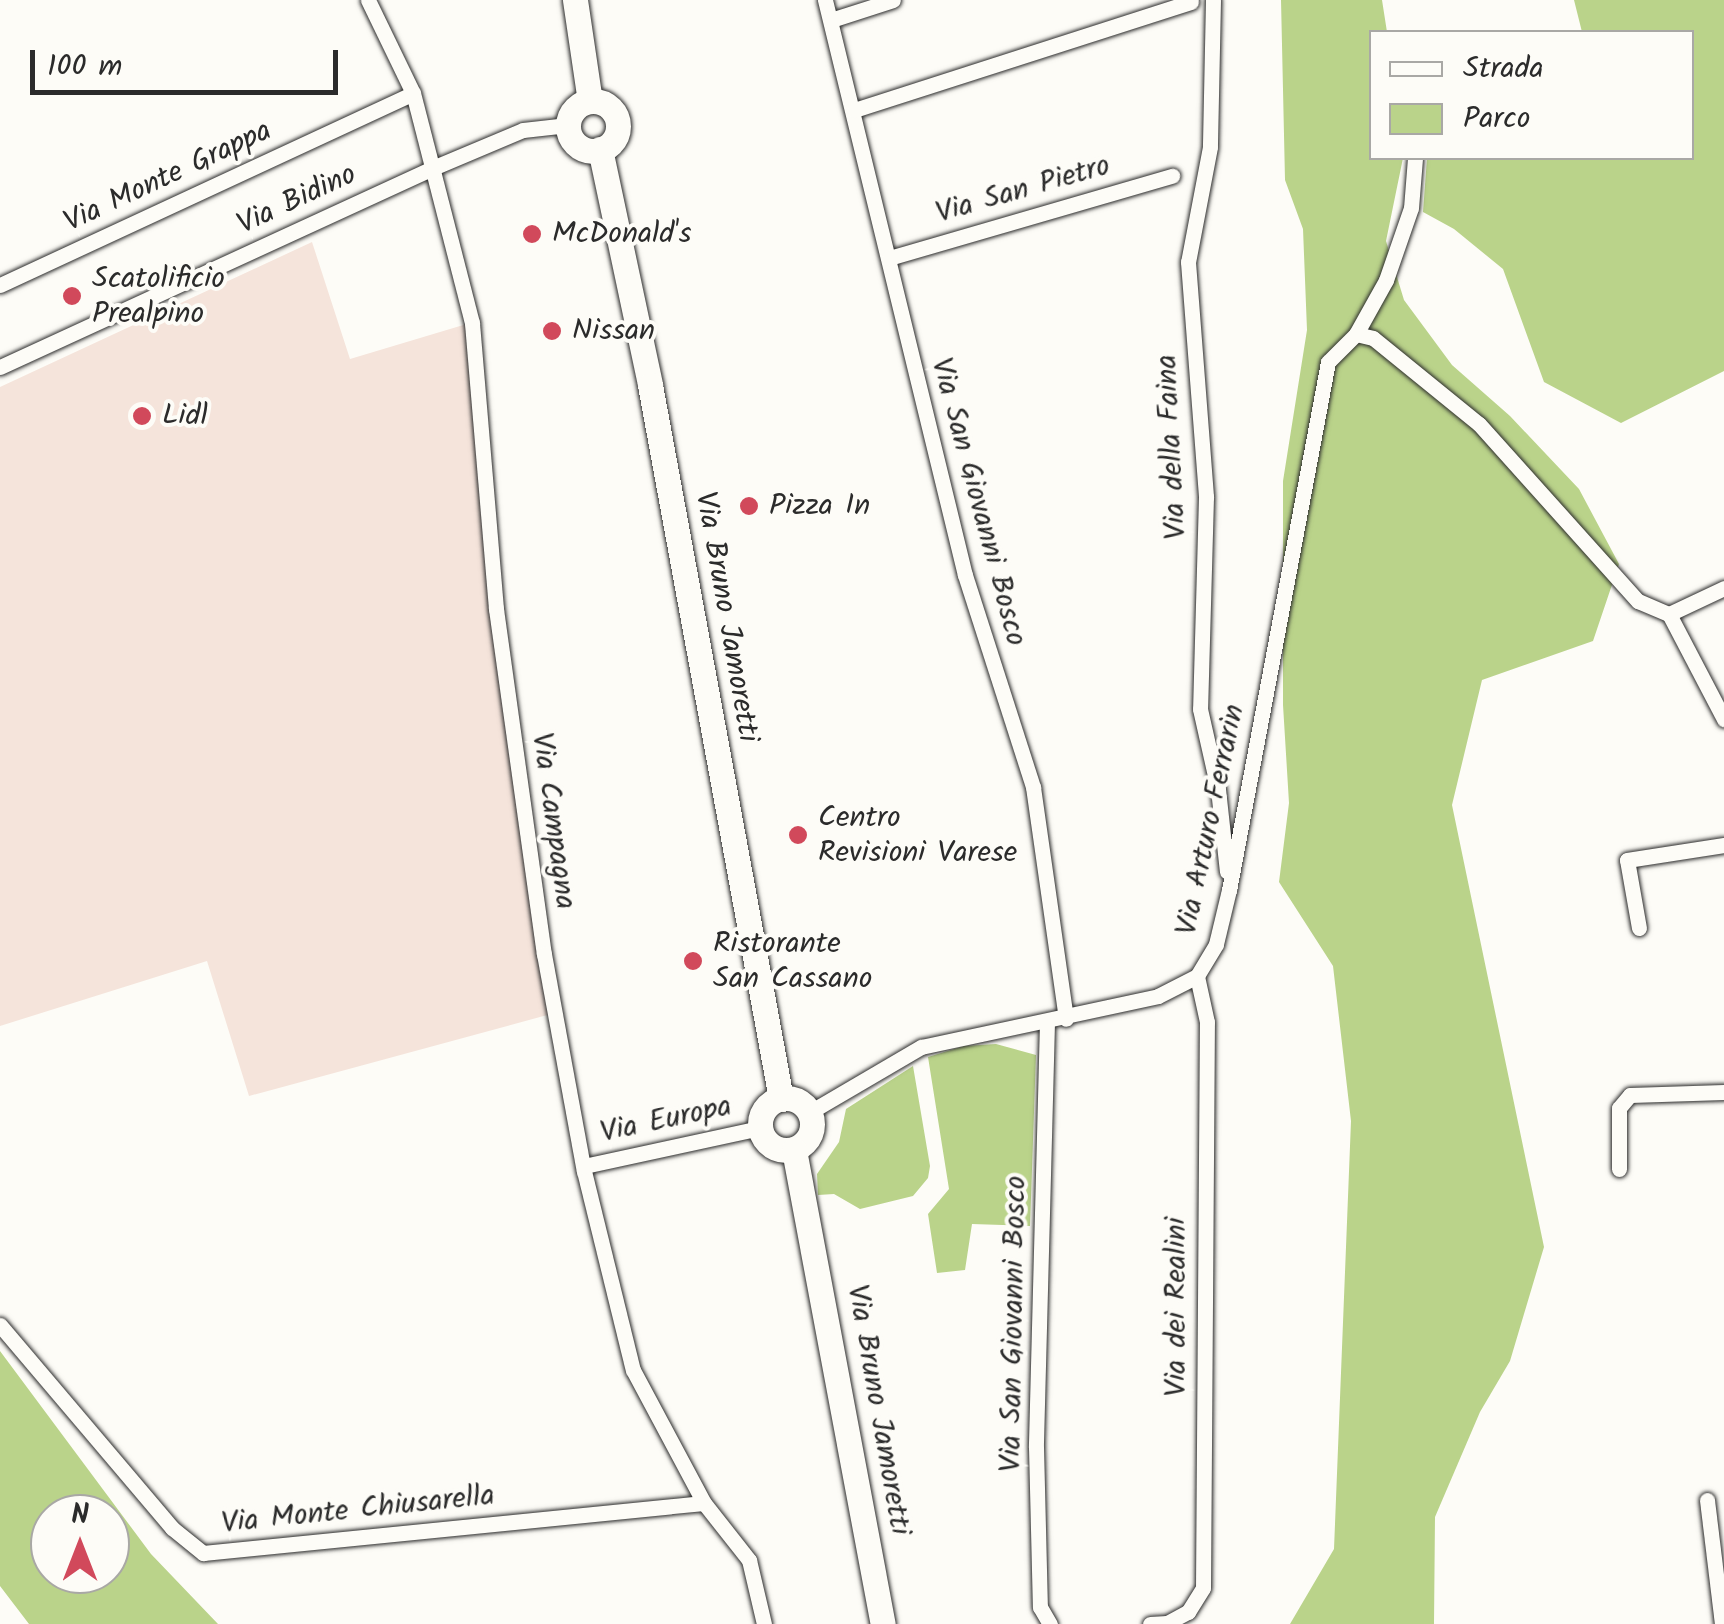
<!DOCTYPE html>
<html>
<head>
<meta charset="utf-8">
<style>
	body { margin:0 }
	#map { position:relative; width:1724px; height:1624px; overflow:hidden; background:#fdfcf7; font-family:Kalam,sans-serif }
	div>[style] { position:absolute }
	.built>* { inset:0; background:#f5e4db }
	.green>* { inset:0; background:#bad38a }
	.roads { filter:drop-shadow(0 0 2px #2b2b2b) drop-shadow(0 0 2px #2b2b2b) }
	.minor>* { height:15px; margin:-7.5px; padding:0 7.5px; transform-origin:7.5px; border-radius:7.5px; background:#fdfcf7 }
	.primary>* { height:25px; margin:-12.5px; padding:0 12.5px; transform-origin:12.5px; border-radius:12.5px; background:#fdfcf7 }
	.primary>.ring { margin:-12.5px; padding:0; box-sizing:content-box; background:none; border:25px solid #fdfcf7; border-radius:50% }
	.dots>* { width:28px; height:28px; translate:-50% -50%; box-sizing:border-box; border:5px solid #fdfcf7; border-radius:50% }
	span { translate:-50% -50%; white-space:nowrap; text-align:center; line-height:1.15; -webkit-text-stroke:8px #fdfcf7; paint-order:stroke }
	.street-label { font-size:30px; color:#2b2b2b }
	.poi-label { font-size:30px; color:#2b2b2b }
	.left { translate:0 -50%; text-align:left }
	.legend { position:absolute; left:1369px; top:30px; width:325px; height:130px; box-sizing:border-box; background:#fdfcf7; border:2px solid #a9a8a5; margin:0; padding:12px 18px; list-style:none; font-size:30px; color:#2b2b2b }
	.legend li { display:flex; align-items:center; gap:20px; height:50px }
	.legend b { width:50px; border:2px solid #a9a8a5 }
	.north { position:absolute; left:30px; top:1494px; width:100px; height:100px; box-sizing:border-box; background:#fdfcf7; border:2px solid #a9a8a5; border-radius:50%; rotate:0deg; font-size:28px; font-weight:700; line-height:40px; text-align:center; color:#2b2b2b }
	.north::after { content:''; display:block; margin:auto; width:35px; height:45px; background:#d1495b; clip-path:polygon(50% 0,100% 100%,50% 72%,0 100%) }
	.scale { position:absolute; left:30px; top:50px; width:308px; height:45px; box-sizing:border-box; border:5px solid #2b2b2b; border-top:0; padding-left:12px; font-size:30px; line-height:35px; white-space:nowrap; color:#2b2b2b; -webkit-text-stroke:8px #fdfcf7; paint-order:stroke }
</style>
</head>
<body>
<div id="map">
	<div class="built">
		<div style="clip-path:polygon(312px 242px,350px 359px,470px 323px,551px 1014px,249px 1096px,207px 961px,0 1026px,0 387px)"></div>
	</div>
	<div class="green">
		<div style="clip-path:polygon(1281px 0,1382px 0,1387px 32px,1372px 32px,1372px 158px,1403px 158px,1386px 241px,1404px 300px,1452px 365px,1510px 416px,1579px 489px,1619px 564px,1593px 641px,1482px 680px,1452px 805px,1544px 1247px,1510px 1361px,1480px 1412px,1435px 1517px,1434px 1624px,1290px 1624px,1334px 1549px,1351px 1121px,1333px 966px,1279px 882px,1289px 803px,1283px 705px,1283px 481px,1307px 330px,1303px 229px,1285px 180px)"></div>
		<div style="clip-path:polygon(1574px 0,1724px 0,1724px 371px,1621px 423px,1544px 382px,1503px 269px,1454px 229px,1423px 212px,1427px 158px,1692px 158px,1692px 32px,1582px 32px)"></div>
		<div style="clip-path:polygon(996px 1044px,1036px 1055px,1030px 1226px,972px 1224px,965px 1270px,937px 1273px,928px 1214px,949px 1189px,928px 1057px,964px 1046px)"></div>
		<div style="clip-path:polygon(913px 1066px,930px 1166px,928px 1178px,913px 1196px,860px 1209px,834px 1194px,818px 1195px,817px 1174px,839px 1142px,846px 1109px)"></div>
		<div style="clip-path:polygon(evenodd,0 1351px,151px 1554px,218px 1624px,29px 1624px,0 1586px,0 1351px,50px 1514px,110px 1514px,110px 1574px,50px 1574px,50px 1514px)"></div>
	</div>
	<div class="roads">
		<div class="minor">
			<div style="left:368px;top:0;width:103px;rotate:64.2deg"></div>
			<div style="left:413px;top:93px;width:237px;rotate:75.6deg"></div>
			<div style="left:472px;top:323px;width:287px;rotate:85.2deg"></div>
			<div style="left:496px;top:609px;width:348px;rotate:82.1deg"></div>
			<div style="left:544px;top:954px;width:221px;rotate:79.6deg"></div>
			<div style="left:584px;top:1171px;width:205px;rotate:76.2deg"></div>
			<div style="left:633px;top:1370px;width:151px;rotate:61.9deg"></div>
			<div style="left:704px;top:1503px;width:73px;rotate:51.7deg"></div>
			<div style="left:749px;top:1560px;width:66px;rotate:76.8deg"></div>
			<div style="left:825px;top:0;width:592px;rotate:76.32deg"></div>
			<div style="left:965px;top:575px;width:223px;rotate:72.2deg"></div>
			<div style="left:1033px;top:787px;width:234px;rotate:81.9deg"></div>
			<div style="left:1213px;top:0;width:147px;rotate:91.2deg"></div>
			<div style="left:1210px;top:147px;width:117px;rotate:100.8deg"></div>
			<div style="left:1188px;top:262px;width:236px;rotate:85.6deg"></div>
			<div style="left:1206px;top:497px;width:212px;rotate:91.6deg"></div>
			<div style="left:1200px;top:709px;width:82px;rotate:77.3deg"></div>
			<div style="left:1218px;top:789px;width:83px;rotate:83.8deg"></div>
			<div style="left:831px;top:20px;width:65px;rotate:-17.9deg"></div>
			<div style="left:854px;top:110px;width:354px;rotate:-17.8deg"></div>
			<div style="left:889px;top:258px;width:295px;rotate:-16.2deg"></div>
			<div style="left:0;top:285px;width:455px;rotate:-24.9deg"></div>
			<div style="left:1356px;top:334px;width:62px;rotate:-60.9deg"></div>
			<div style="left:1386px;top:280px;width:76px;rotate:-70.9deg"></div>
			<div style="left:1411px;top:208px;width:50px;rotate:-85.4deg"></div>
			<div style="left:0;top:367px;width:479px;rotate:-24.7deg"></div>
			<div style="left:435px;top:167px;width:95px;rotate:-22.8deg"></div>
			<div style="left:523px;top:130px;width:45px;rotate:-6.3deg"></div>
			<div style="left:1669px;top:614px;width:119px;rotate:62.4deg"></div>
			<div style="left:1639px;top:928px;width:69px;rotate:-100deg"></div>
			<div style="left:1627px;top:860px;width:98px;rotate:-8.8deg"></div>
			<div style="left:1047px;top:1022px;width:425px;rotate:91.5deg"></div>
			<div style="left:1036px;top:1447px;width:160px;rotate:88.6deg"></div>
			<div style="left:1040px;top:1607px;width:20px;rotate:60deg"></div>
			<div style="left:810px;top:1112px;width:129px;rotate:-30.4deg"></div>
			<div style="left:921px;top:1047px;width:242px;rotate:-12.1deg"></div>
			<div style="left:1158px;top:996px;width:44px;rotate:-27.1deg"></div>
			<div style="left:1197px;top:976px;width:37px;rotate:-59deg"></div>
			<div style="left:1216px;top:944px;width:56px;rotate:-76.5deg"></div>
			<div style="left:1229px;top:890px;width:537px;rotate:-79.38deg"></div>
			<div style="left:1328px;top:362px;width:40px;rotate:-45deg"></div>
			<div style="left:1356px;top:334px;width:17px;rotate:13deg"></div>
			<div style="left:1373px;top:338px;width:136px;rotate:39.1deg"></div>
			<div style="left:1479px;top:424px;width:238px;rotate:48.1deg"></div>
			<div style="left:1638px;top:601px;width:34px;rotate:23deg"></div>
			<div style="left:1669px;top:614px;width:61px;rotate:-25.3deg"></div>
			<div style="left:584px;top:1166px;width:180px;rotate:-12.2deg"></div>
			<div style="left:1619px;top:1169px;width:61px;rotate:-90deg"></div>
			<div style="left:1619px;top:1108px;width:17px;rotate:-50deg"></div>
			<div style="left:1630px;top:1095px;width:94px;rotate:-1.8deg"></div>
			<div style="left:0;top:1325px;width:266px;rotate:49.7deg"></div>
			<div style="left:172px;top:1528px;width:40px;rotate:39deg"></div>
			<div style="left:203px;top:1553px;width:503px;rotate:-5.7deg"></div>
			<div style="left:1707px;top:1500px;width:125px;rotate:83.1deg"></div>
			<div style="left:1150px;top:1624px;width:17px;rotate:-3deg"></div>
			<div style="left:1167px;top:1623px;width:24px;rotate:-28deg"></div>
			<div style="left:1188px;top:1612px;width:28px;rotate:-58deg"></div>
			<div style="left:1203px;top:1588px;width:566px;rotate:-89.6deg"></div>
			<div style="left:1207px;top:1022px;width:47px;rotate:-102.3deg"></div>
		</div>
		<div class="primary">
			<div style="left:575px;top:0;width:102px;rotate:81.6deg"></div>
			<div class="ring" style="left:568px;top:101px;width:25px;height:25px"></div>
			<div style="left:600px;top:149px;width:241px;rotate:78deg"></div>
			<div style="left:650px;top:385px;width:726px;rotate:79.6deg"></div>
			<div class="ring" style="left:760px;top:1098px;width:27px;height:27px"></div>
			<div style="left:794px;top:1150px;width:482px;rotate:79.4deg"></div>
		</div>
	</div>
	<div class="dots">
		<div style="left:532px;top:234px;background:#d1495b"></div>
		<div style="left:72px;top:296px;background:#d1495b"></div>
		<div style="left:552px;top:331px;background:#d1495b"></div>
		<div style="left:142px;top:416px;background:#d1495b"></div>
		<div style="left:749px;top:506px;background:#d1495b"></div>
		<div style="left:798px;top:835px;background:#d1495b"></div>
		<div style="left:693px;top:961px;background:#d1495b"></div>
	</div>
	<div class="street-label">
		<span style="left:168px;top:177px;rotate:-25deg">Via Monte Grappa</span>
		<span style="left:1023px;top:190px;rotate:-16deg">Via San Pietro</span>
		<span style="left:297px;top:200px;rotate:-25deg">Via Bidino</span>
		<span style="left:1172px;top:447px;rotate:-93deg">Via della Faina</span>
		<span style="left:978px;top:502px;rotate:75deg">Via San Giovanni Bosco</span>
		<span style="left:726px;top:617px;rotate:80deg">Via Bruno Jamoretti</span>
		<span style="left:1211px;top:820px;rotate:-78deg">Via Arturo Ferrarin</span>
		<span style="left:553px;top:821px;rotate:82deg">Via Campagna</span>
		<span style="left:666px;top:1120px;rotate:-12deg">Via Europa</span>
		<span style="left:1177px;top:1307px;rotate:-90deg">Via dei Realini</span>
		<span style="left:1014px;top:1324px;rotate:-89deg">Via San Giovanni Bosco</span>
		<span style="left:878px;top:1410px;rotate:80deg">Via Bruno Jamoretti</span>
		<span style="left:358px;top:1510px;rotate:-6deg">Via Monte Chiusarella</span>
	</div>
	<div class="poi-label">
		<span class="left" style="left:552px;top:234px">McDonald's</span>
		<span class="left" style="left:92px;top:296px">Scatolificio<br>Prealpino</span>
		<span class="left" style="left:572px;top:331px">Nissan</span>
		<span class="left" style="left:162px;top:416px">Lidl</span>
		<span class="left" style="left:769px;top:506px">Pizza In</span>
		<span class="left" style="left:818px;top:835px">Centro<br>Revisioni Varese</span>
		<span class="left" style="left:713px;top:961px">Ristorante<br>San Cassano</span>
	</div>
	<ul class="legend">
	<li><b style="height:12px;background:#fdfcf7"></b>Strada</li>
	<li><b style="height:28px;background:#bad38a"></b>Parco</li>
	</ul>
	<div class="north">N</div>
	<div class="scale">100 m</div>
</div>
</body>
</html>
